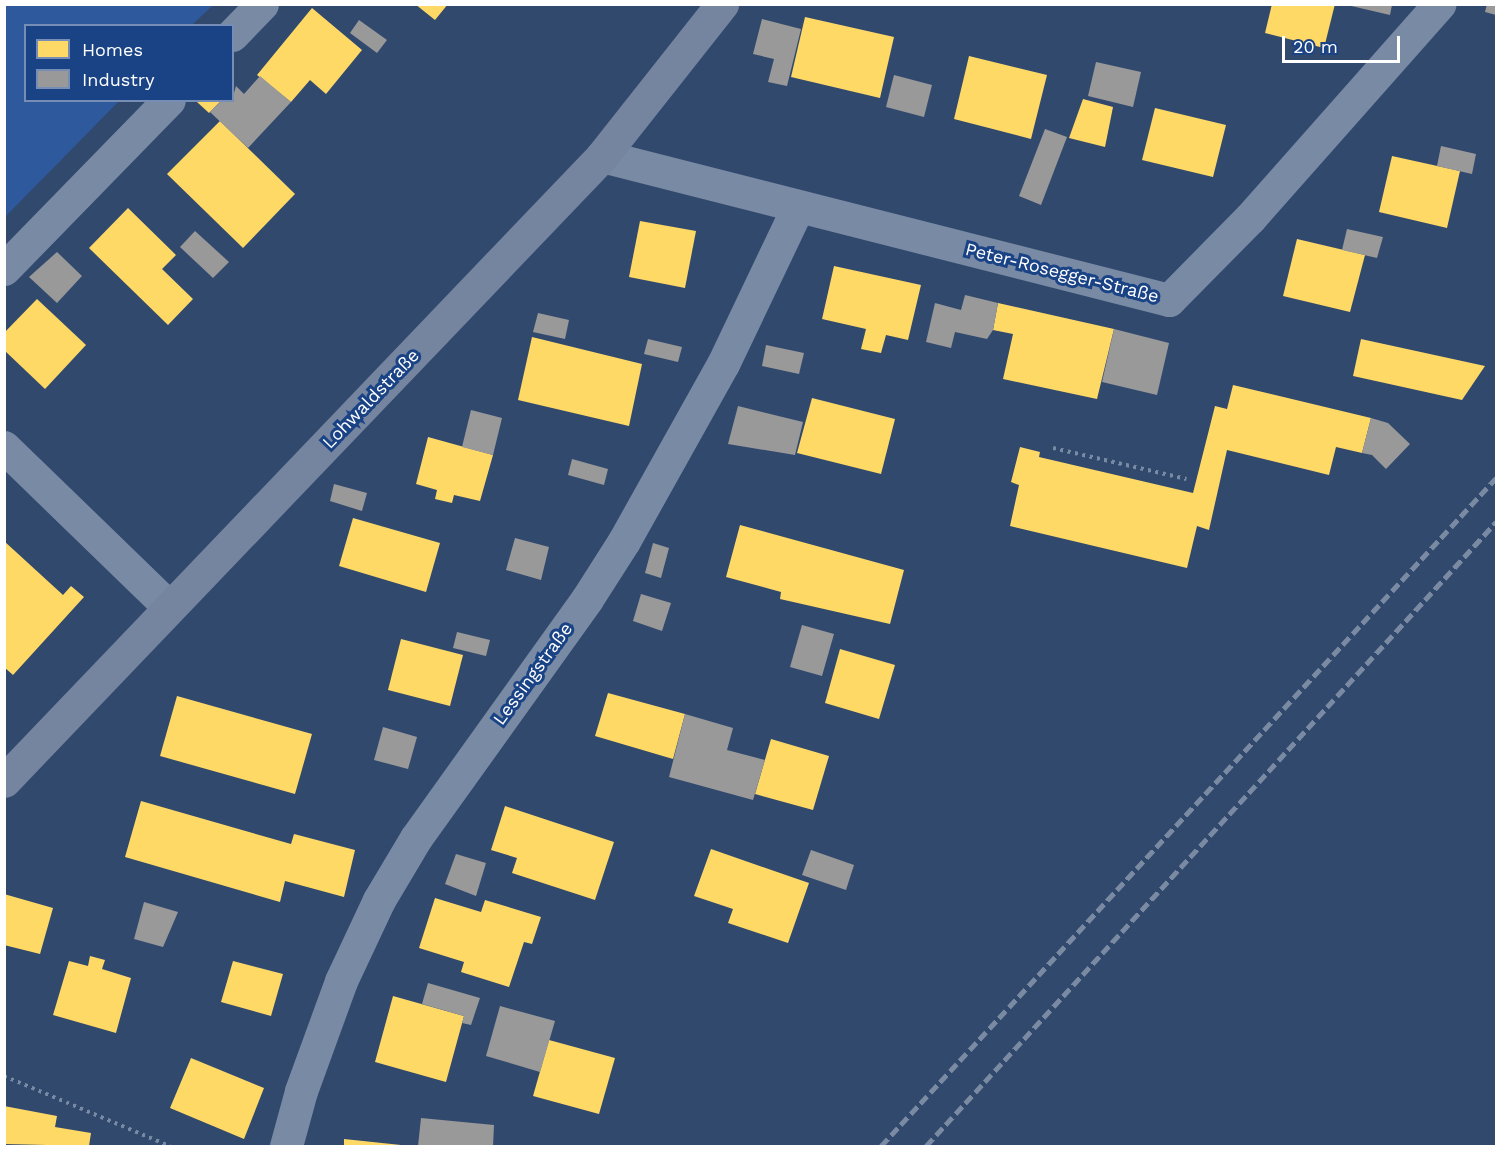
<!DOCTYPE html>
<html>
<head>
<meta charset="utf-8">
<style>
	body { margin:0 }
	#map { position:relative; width:1501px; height:1151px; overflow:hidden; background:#32496e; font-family:"Work Sans",sans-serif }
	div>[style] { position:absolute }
	.green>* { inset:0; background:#2e599d }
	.homes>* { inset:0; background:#ffd966 }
	.industry>* { inset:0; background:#999 }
	.path>* { height:4px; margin-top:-2px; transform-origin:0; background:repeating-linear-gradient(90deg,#798aa4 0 3px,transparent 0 7.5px) }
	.street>* { height:33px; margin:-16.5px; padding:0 16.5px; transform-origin:16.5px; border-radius:16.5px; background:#798aa4 }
	.secondary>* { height:33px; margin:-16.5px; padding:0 16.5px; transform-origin:16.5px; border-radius:16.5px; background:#75859f }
	.rail>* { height:4.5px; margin-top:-2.25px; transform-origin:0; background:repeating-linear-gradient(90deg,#7a8aa3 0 10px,transparent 0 14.5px) }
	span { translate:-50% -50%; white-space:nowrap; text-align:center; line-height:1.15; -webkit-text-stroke:6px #1a4386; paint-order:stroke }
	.street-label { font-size:18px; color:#fff }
	.frame { position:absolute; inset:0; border:6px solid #fff; pointer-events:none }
	.legend { position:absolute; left:24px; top:24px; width:210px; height:78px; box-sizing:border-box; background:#1a4386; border:2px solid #768eb6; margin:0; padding:8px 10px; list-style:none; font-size:18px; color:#fff }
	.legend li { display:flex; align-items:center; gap:12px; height:30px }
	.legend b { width:30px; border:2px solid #768eb6 }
	.scale { position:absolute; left:1282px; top:36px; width:118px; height:27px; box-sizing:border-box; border:3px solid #fff; border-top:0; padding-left:8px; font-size:18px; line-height:21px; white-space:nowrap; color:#fff; -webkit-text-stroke:4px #1a4386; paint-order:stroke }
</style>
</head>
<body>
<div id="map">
	<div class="green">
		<div style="clip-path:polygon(5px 4px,213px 5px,192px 25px,26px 26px,26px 100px,119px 101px,5px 217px)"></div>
	</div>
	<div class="homes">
		<div style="clip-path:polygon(415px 4px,448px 4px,435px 20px)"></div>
		<div style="clip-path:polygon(1272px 4px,1335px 4px,1324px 48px,1265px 33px)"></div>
		<div style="clip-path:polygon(312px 8px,362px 50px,326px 94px,310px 80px,291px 102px,257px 75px)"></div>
		<div style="clip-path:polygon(805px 17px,894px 37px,880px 98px,791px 77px)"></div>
		<div style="clip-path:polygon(969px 56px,1047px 75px,1031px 139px,954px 119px)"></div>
		<div style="clip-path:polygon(1083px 99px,1113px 107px,1105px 147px,1069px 138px)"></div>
		<div style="clip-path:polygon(222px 100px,209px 113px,197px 102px,198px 100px)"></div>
		<div style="clip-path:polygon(1155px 108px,1226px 125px,1213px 177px,1142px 160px)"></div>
		<div style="clip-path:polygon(220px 121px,295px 194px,243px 248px,167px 174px)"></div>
		<div style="clip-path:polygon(1392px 156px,1460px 171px,1447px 228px,1379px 212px)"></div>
		<div style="clip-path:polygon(128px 208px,176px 255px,162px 269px,193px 299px,168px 325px,89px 248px)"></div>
		<div style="clip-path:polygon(640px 221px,696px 231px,685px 288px,629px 277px)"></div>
		<div style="clip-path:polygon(1297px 239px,1365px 255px,1350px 312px,1283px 296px)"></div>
		<div style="clip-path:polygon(834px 266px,921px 285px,908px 340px,886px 335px,881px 353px,861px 349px,866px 329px,822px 319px)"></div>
		<div style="clip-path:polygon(37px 299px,86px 345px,45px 389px,4px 350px,4px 333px)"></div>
		<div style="clip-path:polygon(998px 303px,1114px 329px,1097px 399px,1003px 379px,1013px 334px,993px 330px)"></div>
		<div style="clip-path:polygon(532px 337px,642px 364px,629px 426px,518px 400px)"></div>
		<div style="clip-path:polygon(1361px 339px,1485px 366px,1462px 400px,1353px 376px)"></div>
		<div style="clip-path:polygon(1233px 385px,1371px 418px,1362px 453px,1336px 447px,1329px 475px,1227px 450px,1209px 530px,1197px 526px,1187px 568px,1010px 526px,1019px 485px,1011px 482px,1020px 447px,1040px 452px,1039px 457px,1193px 493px,1215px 406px,1227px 409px)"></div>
		<div style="clip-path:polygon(812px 398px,895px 419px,881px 474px,797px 453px)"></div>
		<div style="clip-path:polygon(428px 437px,493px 455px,480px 501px,454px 495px,452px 503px,435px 499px,437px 490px,416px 484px)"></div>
		<div style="clip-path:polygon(353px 518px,440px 543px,426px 592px,339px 566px)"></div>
		<div style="clip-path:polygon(740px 525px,904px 570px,890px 624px,780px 599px,781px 592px,726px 577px)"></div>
		<div style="clip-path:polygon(4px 541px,63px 595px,71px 586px,84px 597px,13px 675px,4px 667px)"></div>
		<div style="clip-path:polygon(401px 639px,463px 655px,450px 706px,388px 690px)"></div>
		<div style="clip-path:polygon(840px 649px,895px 665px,879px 719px,825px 703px)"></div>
		<div style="clip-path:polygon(608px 693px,685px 714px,673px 759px,595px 736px)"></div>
		<div style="clip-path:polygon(177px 696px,312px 734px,295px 794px,160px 756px)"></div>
		<div style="clip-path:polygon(771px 739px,829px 756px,813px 810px,755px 794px)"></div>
		<div style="clip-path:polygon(141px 801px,291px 844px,294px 834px,355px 850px,344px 897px,285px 881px,280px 902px,125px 857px)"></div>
		<div style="clip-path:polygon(505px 806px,614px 842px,595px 900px,512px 873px,517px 858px,491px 850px)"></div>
		<div style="clip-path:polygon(711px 849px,809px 883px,788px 943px,728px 923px,733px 909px,694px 896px)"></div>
		<div style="clip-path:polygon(4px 894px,53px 908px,40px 954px,4px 945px)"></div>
		<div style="clip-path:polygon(435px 898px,481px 912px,485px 900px,541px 917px,532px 944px,524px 942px,509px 987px,461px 972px,464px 962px,419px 948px)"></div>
		<div style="clip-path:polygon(90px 956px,105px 960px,102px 969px,131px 978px,116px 1033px,53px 1015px,69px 961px,88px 966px)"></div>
		<div style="clip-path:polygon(233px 961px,283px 974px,271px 1016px,221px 1002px)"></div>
		<div style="clip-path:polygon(393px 996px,464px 1016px,446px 1082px,375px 1062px)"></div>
		<div style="clip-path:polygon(549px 1040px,615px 1058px,599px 1114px,533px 1096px)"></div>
		<div style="clip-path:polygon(191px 1058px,264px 1088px,244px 1139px,170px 1108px)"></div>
		<div style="clip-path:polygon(4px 1106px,57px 1116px,55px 1127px,91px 1133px,89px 1146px,4px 1144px)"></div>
		<div style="clip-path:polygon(344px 1139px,401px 1145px,401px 1146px,344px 1146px)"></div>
	</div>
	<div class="industry">
		<div style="clip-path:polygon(1487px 4px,1496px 4px,1496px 15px,1485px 12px)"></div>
		<div style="clip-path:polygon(1347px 5px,1392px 5px,1390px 15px)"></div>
		<div style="clip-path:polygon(762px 19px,801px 29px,787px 86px,768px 82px,774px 59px,753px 54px)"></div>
		<div style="clip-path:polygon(359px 20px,387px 40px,377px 53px,350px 33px)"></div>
		<div style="clip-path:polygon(1096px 62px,1141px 72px,1133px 107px,1088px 96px)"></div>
		<div style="clip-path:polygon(894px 75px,932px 85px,924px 117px,886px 107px)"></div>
		<div style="clip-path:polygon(260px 76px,291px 102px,248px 148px,210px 112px,222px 100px,232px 100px,236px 86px,244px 94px)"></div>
		<div style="clip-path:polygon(1045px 129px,1067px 137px,1041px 205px,1019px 196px)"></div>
		<div style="clip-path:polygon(1441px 146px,1476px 154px,1472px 174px,1437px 166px)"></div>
		<div style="clip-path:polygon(1347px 229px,1383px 237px,1377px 258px,1342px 250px)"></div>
		<div style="clip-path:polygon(195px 231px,229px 262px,213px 278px,180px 247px)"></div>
		<div style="clip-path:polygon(57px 252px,82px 276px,57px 303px,29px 277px)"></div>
		<div style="clip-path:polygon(965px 295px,998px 303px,993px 330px,987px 339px,955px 332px,951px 348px,926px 342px,935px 303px,961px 310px)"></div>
		<div style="clip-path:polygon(538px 313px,569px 320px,565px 339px,533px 332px)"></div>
		<div style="clip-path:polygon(1114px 329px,1169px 343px,1157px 395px,1102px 382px)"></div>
		<div style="clip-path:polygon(648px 339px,682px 347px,678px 362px,644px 354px)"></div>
		<div style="clip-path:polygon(766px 345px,804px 353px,799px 374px,762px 366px)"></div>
		<div style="clip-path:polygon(738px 406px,803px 422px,795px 455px,728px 444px)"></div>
		<div style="clip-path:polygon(471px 410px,502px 418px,493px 455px,462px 447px)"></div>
		<div style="clip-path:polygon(1371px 418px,1388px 423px,1410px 444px,1386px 469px,1372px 455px,1362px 453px)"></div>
		<div style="clip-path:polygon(572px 459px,608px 469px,604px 485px,568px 475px)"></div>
		<div style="clip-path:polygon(334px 484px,367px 493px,362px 511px,330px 501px)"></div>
		<div style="clip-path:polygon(515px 538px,549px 547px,541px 580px,506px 570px)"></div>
		<div style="clip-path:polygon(653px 543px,669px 548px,661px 578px,645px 573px)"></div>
		<div style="clip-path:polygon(641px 594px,671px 603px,662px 631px,633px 621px)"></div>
		<div style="clip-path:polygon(802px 625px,834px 634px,822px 676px,790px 667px)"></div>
		<div style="clip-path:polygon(457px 632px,490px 640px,486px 656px,453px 648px)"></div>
		<div style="clip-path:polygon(685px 714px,733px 728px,727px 750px,765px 760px,753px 800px,669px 777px)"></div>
		<div style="clip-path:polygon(383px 727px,417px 737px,408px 769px,374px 760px)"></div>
		<div style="clip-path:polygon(811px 850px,854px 865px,846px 890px,802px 875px)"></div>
		<div style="clip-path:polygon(456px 854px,486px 863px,476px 896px,445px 884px)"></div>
		<div style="clip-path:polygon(144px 902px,178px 912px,163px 947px,134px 939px)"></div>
		<div style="clip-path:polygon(428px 983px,480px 998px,471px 1025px,462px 1023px,464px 1016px,422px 1004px)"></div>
		<div style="clip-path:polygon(500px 1006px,555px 1021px,540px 1072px,486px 1056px)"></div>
		<div style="clip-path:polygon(421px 1118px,494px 1125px,493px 1146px,418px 1146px)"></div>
	</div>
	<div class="path">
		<div style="left:1053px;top:448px;width:137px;rotate:13.1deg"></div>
		<div style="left:4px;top:1076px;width:180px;rotate:22.9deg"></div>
	</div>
	<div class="street">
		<div style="left:232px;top:35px;width:43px;rotate:-45.9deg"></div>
		<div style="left:602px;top:156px;width:585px;rotate:14.25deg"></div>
		<div style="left:1169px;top:300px;width:115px;rotate:-45.4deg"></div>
		<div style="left:1250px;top:218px;width:286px;rotate:-48.5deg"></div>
		<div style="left:4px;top:269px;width:236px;rotate:-45.7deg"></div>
		<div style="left:4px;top:447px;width:230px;rotate:44.1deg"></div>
		<div style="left:286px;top:1146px;width:57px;rotate:-74.7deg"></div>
		<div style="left:301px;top:1091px;width:117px;rotate:-70deg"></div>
		<div style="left:341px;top:981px;width:89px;rotate:-64.9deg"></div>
		<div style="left:379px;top:900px;width:72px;rotate:-59.2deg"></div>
		<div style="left:416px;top:838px;width:294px;rotate:-54.4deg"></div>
		<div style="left:587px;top:599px;width:69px;rotate:-57.5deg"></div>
		<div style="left:624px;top:541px;width:203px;rotate:-60.8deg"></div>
		<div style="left:723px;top:364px;width:174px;rotate:-64.5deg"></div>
	</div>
	<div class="secondary">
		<div style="left:4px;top:781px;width:865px;rotate:-46.26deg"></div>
		<div style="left:602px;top:156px;width:194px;rotate:-51.7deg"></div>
	</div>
	<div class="rail">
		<div style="left:881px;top:1146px;width:908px;rotate:-47.37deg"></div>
		<div style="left:926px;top:1146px;width:845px;rotate:-47.59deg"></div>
	</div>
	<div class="street-label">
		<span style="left:1062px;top:273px;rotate:14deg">Peter-Rosegger-Straße</span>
		<span style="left:371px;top:399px;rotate:-46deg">Lohwaldstraße</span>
		<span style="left:533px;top:674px;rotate:-54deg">Lessingstraße</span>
	</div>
	<div class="frame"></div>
	<ul class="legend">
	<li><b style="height:16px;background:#ffd966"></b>Homes</li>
	<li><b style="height:16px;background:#999"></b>Industry</li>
	</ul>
	<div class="scale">20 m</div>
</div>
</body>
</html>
